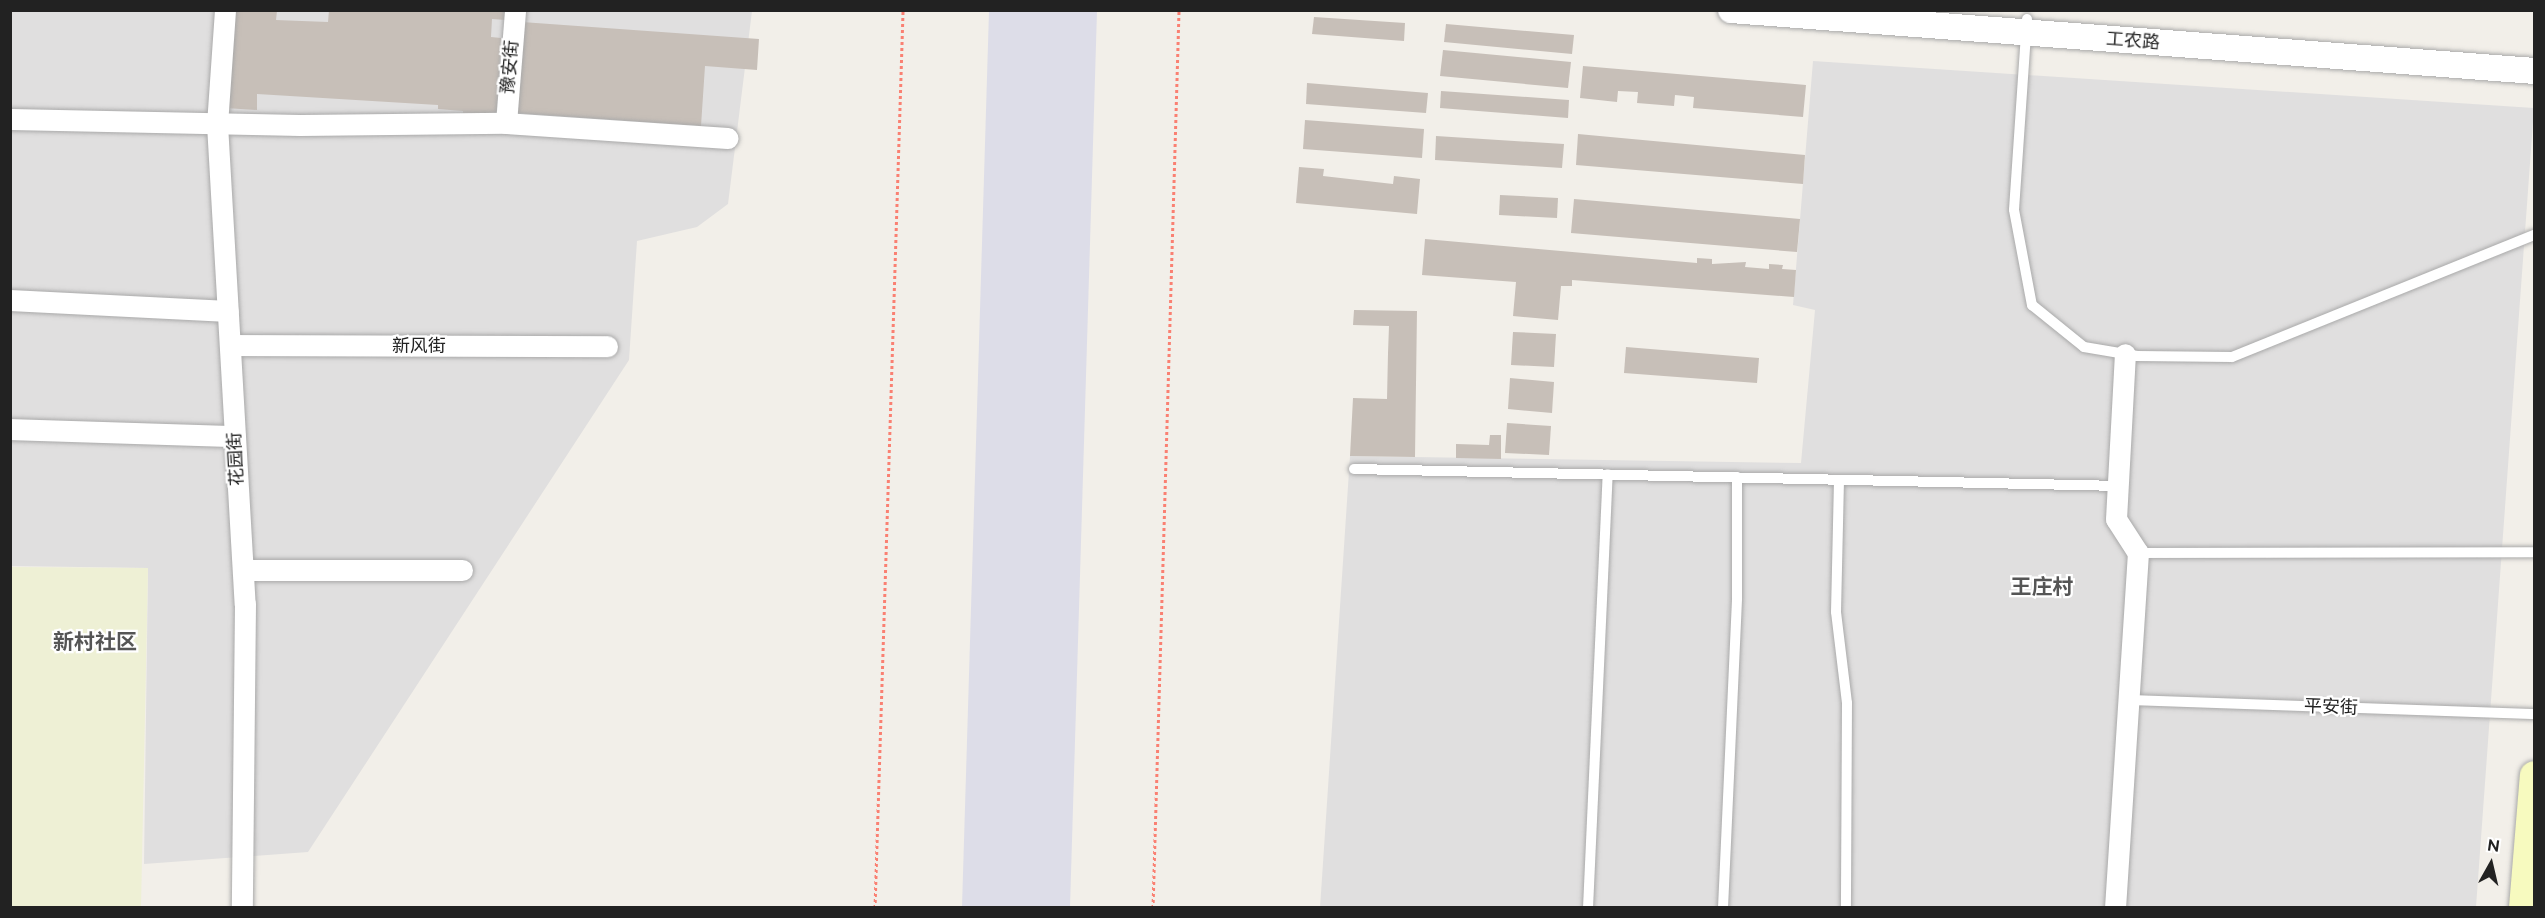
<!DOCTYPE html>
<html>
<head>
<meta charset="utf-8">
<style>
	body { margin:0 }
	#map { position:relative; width:2545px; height:918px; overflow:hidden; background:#f2efe9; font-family:Raleway,"Noto Sans SC",sans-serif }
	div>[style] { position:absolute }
	.residential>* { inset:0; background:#e0dfdf }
	.farmland>* { inset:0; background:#eef0d5 }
	.plaza>* { inset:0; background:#dddde8 }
	.building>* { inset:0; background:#c7bfb8 }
	.path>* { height:3px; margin-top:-1.5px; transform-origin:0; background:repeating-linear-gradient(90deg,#fa8072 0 3px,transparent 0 6px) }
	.roads { filter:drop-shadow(0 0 2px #a9a9a9) drop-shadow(0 0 2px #a9a9a9) }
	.service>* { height:10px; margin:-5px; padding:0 5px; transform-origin:5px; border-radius:5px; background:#fff }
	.minor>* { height:21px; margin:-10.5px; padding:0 10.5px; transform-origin:10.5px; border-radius:10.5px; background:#fff }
	.tertiary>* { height:26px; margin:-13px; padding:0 13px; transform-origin:13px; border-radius:13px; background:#fff }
	.secondary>* { height:28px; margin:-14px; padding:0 14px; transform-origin:14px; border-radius:14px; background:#f7fabf }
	span { translate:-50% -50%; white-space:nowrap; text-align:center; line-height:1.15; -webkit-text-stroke:4.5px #fff; paint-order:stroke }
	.street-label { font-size:18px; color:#222 }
	.quarter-label { font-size:21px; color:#555; font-weight:700 }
	.frame { position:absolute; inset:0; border:12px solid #222; pointer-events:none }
	.north { position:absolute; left:2461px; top:834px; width:60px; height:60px; -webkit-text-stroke:4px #fff; paint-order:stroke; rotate:8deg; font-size:16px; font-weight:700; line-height:24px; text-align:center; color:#222 }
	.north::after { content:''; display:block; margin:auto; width:21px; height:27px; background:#222; clip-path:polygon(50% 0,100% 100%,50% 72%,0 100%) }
</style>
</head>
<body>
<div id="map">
	<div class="residential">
		<div style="clip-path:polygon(11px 11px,752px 11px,728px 204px,697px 227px,637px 241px,629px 360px,308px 852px,144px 864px,148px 568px,11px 566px)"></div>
		<div style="clip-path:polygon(1813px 61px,2534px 108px,2476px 907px,1320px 908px,1350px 456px,1801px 463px,1815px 310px,1793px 305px)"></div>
	</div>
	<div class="farmland">
		<div style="clip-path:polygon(11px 567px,148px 568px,141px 907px,11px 907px)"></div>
	</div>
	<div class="plaza">
		<div style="clip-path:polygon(989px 11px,1097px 11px,1070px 907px,962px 907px)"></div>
	</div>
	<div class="building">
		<div style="clip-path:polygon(231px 10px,277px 11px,276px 20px,328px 22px,329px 10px,507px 10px,506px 20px,492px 19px,491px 37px,501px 38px,496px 123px,462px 121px,463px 111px,438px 109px,438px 105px,257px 94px,257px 110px,225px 108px)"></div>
		<div style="clip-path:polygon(1314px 17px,1405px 23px,1404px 41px,1312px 34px)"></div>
		<div style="clip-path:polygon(522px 22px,759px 39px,757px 70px,705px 66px,701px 126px,516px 113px)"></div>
		<div style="clip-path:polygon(1446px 24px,1574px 35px,1572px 54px,1444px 42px)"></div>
		<div style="clip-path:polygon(1443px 50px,1571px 62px,1568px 88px,1440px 76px)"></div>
		<div style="clip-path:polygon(1583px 66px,1806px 85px,1803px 117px,1693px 108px,1694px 97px,1675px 95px,1674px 106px,1637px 103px,1638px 92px,1618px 91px,1617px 102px,1580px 98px)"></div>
		<div style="clip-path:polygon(1307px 83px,1428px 93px,1426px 113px,1306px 104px)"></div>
		<div style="clip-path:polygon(1441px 91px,1569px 100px,1568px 118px,1440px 108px)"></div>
		<div style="clip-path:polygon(1305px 120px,1424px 129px,1422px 158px,1303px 149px)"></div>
		<div style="clip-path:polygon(1578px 134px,1805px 155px,1803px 184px,1576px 165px)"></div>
		<div style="clip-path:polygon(1436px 136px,1564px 144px,1562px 168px,1435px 160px)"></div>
		<div style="clip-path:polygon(1299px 167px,1324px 169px,1323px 176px,1393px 184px,1394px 176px,1420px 179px,1417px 214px,1296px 203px)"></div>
		<div style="clip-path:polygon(1500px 195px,1558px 198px,1557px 218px,1499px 215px)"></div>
		<div style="clip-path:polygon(1574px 199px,1800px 219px,1797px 252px,1571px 233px)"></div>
		<div style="clip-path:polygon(1425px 239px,1697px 263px,1697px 258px,1712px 259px,1712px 264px,1746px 262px,1745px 267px,1769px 269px,1769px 264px,1783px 265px,1782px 269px,1796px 270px,1794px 297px,1572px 280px,1572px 286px,1561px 286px,1558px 320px,1513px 316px,1516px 282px,1422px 275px)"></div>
		<div style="clip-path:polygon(1354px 310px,1417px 311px,1415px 457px,1350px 456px,1353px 398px,1387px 399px,1388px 353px,1389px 326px,1353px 325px)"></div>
		<div style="clip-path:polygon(1513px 332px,1556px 334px,1554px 367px,1511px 365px)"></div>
		<div style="clip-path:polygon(1626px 347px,1759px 358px,1757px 383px,1624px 373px)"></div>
		<div style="clip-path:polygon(1510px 378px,1554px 382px,1552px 413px,1508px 409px)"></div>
		<div style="clip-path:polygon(1507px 423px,1551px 426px,1549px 455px,1505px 453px)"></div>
		<div style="clip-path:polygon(1490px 435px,1501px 435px,1501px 459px,1456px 458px,1456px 444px,1489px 445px)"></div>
	</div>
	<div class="path">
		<div style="left:875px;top:908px;width:898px;rotate:-88.21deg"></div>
		<div style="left:1153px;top:908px;width:898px;rotate:-88.34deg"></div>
	</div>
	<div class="roads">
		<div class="service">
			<div style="left:2027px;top:19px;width:191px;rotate:93.9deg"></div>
			<div style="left:2014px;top:210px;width:97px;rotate:79.3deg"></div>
			<div style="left:2032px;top:305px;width:67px;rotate:38.9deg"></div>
			<div style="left:2084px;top:347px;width:54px;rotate:9.6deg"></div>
			<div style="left:2137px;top:356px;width:95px;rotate:0.6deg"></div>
			<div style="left:2232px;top:357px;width:326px;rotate:-22deg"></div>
			<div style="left:1354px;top:469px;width:764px;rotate:1.27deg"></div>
			<div style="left:1839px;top:480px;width:132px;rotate:91.3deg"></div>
			<div style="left:1836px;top:612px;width:92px;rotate:83.1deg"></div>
			<div style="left:1847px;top:703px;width:205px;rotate:90.3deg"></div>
			<div style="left:2138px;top:553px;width:396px;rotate:-0.1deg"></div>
			<div style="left:2128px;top:700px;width:406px;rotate:2deg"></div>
			<div style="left:1588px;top:908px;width:434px;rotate:-87.4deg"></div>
			<div style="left:1723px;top:908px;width:310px;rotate:-87.4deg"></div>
			<div style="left:1737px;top:598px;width:121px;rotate:-90deg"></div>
		</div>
		<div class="minor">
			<div style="left:225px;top:10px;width:114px;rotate:94deg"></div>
			<div style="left:217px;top:124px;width:481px;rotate:86.7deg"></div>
			<div style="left:245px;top:604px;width:304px;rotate:90.6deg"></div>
			<div style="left:10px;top:119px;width:290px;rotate:1.2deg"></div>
			<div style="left:300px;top:125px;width:206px;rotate:-0.6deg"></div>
			<div style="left:506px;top:123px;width:222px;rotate:3.9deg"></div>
			<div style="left:506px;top:123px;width:113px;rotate:-85.4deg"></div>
			<div style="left:10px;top:300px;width:218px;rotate:2.9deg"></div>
			<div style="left:230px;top:345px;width:377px;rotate:0.2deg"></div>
			<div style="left:10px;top:429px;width:225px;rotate:1.8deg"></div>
			<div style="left:243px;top:570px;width:219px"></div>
			<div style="left:2115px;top:908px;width:356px;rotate:-86.3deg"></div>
			<div style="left:2138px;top:553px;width:40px;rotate:-122.9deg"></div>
			<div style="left:2116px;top:519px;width:165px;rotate:-86.9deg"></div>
		</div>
		<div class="tertiary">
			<div style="left:1731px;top:10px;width:805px;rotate:4.34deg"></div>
		</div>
		<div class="secondary">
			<div style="left:2523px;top:908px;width:133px;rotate:-85.3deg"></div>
		</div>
	</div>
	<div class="street-label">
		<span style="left:2133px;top:41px;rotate:4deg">工农路</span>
		<span style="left:510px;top:67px;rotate:-85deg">豫安街</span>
		<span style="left:419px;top:346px">新风街</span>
		<span style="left:236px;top:459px;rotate:-93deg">花园街</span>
		<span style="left:2331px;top:707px;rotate:2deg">平安街</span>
	</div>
	<div class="quarter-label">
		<span style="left:2042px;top:587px">王庄村</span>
		<span style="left:95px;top:642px">新村社区</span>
	</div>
	<div class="frame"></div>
	<div class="north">N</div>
</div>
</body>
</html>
